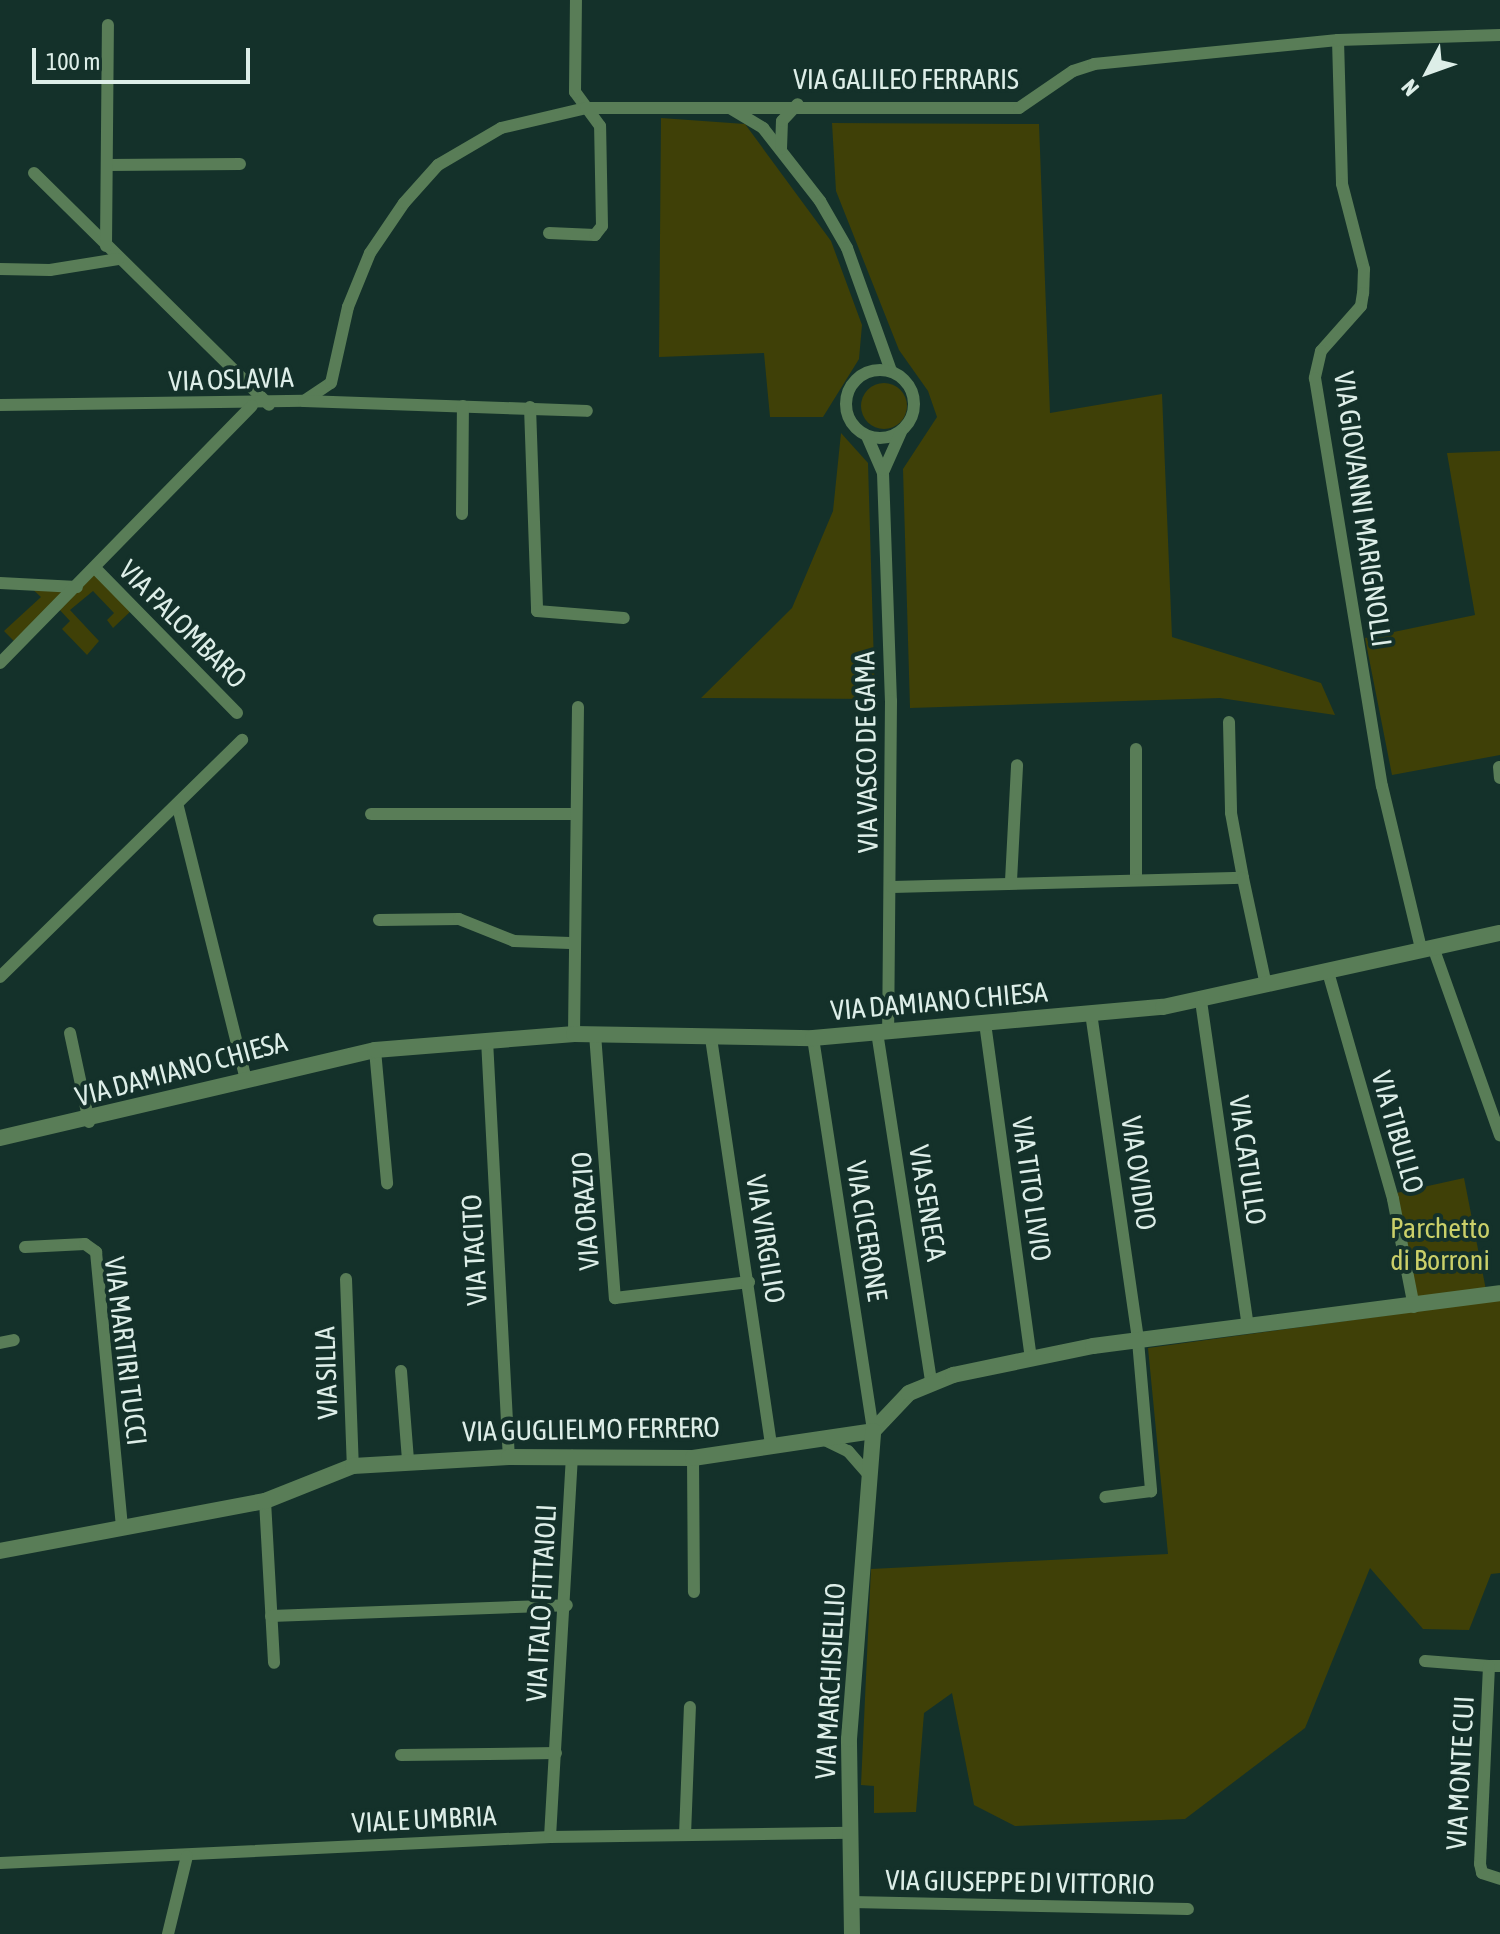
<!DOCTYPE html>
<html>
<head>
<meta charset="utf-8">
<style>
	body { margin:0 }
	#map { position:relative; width:1500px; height:1934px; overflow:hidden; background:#14312a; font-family:"Asap Condensed",sans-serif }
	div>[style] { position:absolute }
	.green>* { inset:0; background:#3f4007 }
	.round { border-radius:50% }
	.minor>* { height:12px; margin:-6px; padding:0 6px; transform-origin:6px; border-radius:6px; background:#597d57 }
	.minor>.ring { margin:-6px; padding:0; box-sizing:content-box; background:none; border:12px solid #597d57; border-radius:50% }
	.tertiary>* { height:16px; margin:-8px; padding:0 8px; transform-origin:8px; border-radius:8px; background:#597d57 }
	span { translate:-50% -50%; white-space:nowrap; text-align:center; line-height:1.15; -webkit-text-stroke:8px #14312a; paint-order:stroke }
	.street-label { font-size:28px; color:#ddeee8 }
	.park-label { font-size:28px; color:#cbd069 }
	.north { position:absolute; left:1388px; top:32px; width:80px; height:80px; -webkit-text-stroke:6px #14312a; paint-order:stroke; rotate:229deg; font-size:22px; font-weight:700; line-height:32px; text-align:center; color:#ddeee8 }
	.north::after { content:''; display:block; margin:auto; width:28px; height:36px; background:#ddeee8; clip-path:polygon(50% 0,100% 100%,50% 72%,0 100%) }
	.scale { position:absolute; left:32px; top:48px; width:218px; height:36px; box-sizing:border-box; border:4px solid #ddeee8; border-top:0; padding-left:10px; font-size:24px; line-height:28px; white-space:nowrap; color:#ddeee8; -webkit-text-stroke:6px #14312a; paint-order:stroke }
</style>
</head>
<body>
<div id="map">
	<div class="green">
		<div style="clip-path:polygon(661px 118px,745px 124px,831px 241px,862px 325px,859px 359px,823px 417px,770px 417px,764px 353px,659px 357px)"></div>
		<div style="clip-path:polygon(832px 123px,1039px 124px,1050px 413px,1162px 394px,1172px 637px,1321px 683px,1335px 715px,1220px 698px,910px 708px,903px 469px,937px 417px,928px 391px,899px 350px,836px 191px)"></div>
		<div class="round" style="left:861px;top:383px;width:46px;height:46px"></div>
		<div style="clip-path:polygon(841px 433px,868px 463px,875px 699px,701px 698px,792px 608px,833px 511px)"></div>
		<div style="clip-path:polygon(1500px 451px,1500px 755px,1392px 775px,1365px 638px,1475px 615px,1447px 453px)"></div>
		<div style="clip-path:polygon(95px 571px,133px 609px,113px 628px,107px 620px,114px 613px,93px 591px,70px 610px,99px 641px,87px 655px,62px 629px,70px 621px,58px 608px)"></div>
		<div style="clip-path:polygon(29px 586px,73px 588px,16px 643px,4px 631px,41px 597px)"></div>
		<div style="clip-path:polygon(1464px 1178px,1487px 1295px,1414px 1307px,1392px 1194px)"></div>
		<div style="clip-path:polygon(1500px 1300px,1500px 1573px,1491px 1574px,1469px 1630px,1423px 1629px,1370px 1568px,1305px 1728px,1185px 1819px,1015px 1826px,974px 1805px,952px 1693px,924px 1713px,916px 1812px,874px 1813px,874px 1786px,861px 1785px,871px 1569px,1168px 1554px,1148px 1348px)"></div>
	</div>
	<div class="minor">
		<div style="left:1338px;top:40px;width:144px;rotate:88.4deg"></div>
		<div style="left:1342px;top:184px;width:88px;rotate:75.5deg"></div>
		<div style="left:1364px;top:269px;width:24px;rotate:92deg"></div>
		<div style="left:1363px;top:293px;width:13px;rotate:99deg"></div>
		<div style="left:1361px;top:306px;width:60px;rotate:131.6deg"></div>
		<div style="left:1321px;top:351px;width:28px;rotate:103deg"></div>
		<div style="left:1315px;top:378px;width:413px;rotate:80.7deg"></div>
		<div style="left:1382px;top:786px;width:168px;rotate:76.5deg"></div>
		<div style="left:730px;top:108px;width:39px;rotate:31deg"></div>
		<div style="left:763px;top:128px;width:93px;rotate:52deg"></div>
		<div style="left:820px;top:201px;width:54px;rotate:60.1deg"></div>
		<div style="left:847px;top:248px;width:131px;rotate:70.3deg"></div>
		<div style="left:781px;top:149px;width:28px;rotate:-88deg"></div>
		<div style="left:782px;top:121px;width:23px;rotate:-47deg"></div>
		<div style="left:107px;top:165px;width:133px;rotate:-0.4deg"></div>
		<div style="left:34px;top:173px;width:330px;rotate:44.6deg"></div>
		<div style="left:549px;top:233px;width:46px;rotate:2.5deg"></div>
		<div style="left:595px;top:235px;width:11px;rotate:-52deg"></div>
		<div style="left:602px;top:226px;width:100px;rotate:-91.1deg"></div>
		<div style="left:600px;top:126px;width:42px;rotate:-126.3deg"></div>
		<div style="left:575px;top:92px;width:92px;rotate:-89.4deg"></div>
		<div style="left:106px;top:246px;width:221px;rotate:-89.5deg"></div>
		<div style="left:0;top:269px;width:50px;rotate:1.1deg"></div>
		<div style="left:50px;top:270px;width:69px;rotate:-9.2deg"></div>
		<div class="ring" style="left:846px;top:370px;width:56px;height:56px"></div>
		<div style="left:304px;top:401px;width:32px;rotate:-34deg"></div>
		<div style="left:331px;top:383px;width:78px;rotate:-77.4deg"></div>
		<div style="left:348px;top:307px;width:58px;rotate:-67.8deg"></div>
		<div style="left:370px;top:253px;width:60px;rotate:-55.8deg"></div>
		<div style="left:404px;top:203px;width:51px;rotate:-48.2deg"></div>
		<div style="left:438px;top:165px;width:73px;rotate:-30.4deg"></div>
		<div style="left:501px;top:128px;width:87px;rotate:-13.2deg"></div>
		<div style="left:586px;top:108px;width:433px"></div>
		<div style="left:1019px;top:108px;width:65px;rotate:-34.4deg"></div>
		<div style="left:1073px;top:71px;width:22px;rotate:-18deg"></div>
		<div style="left:1094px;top:64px;width:245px;rotate:-5.6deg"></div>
		<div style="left:1338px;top:40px;width:162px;rotate:-1.8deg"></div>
		<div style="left:0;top:405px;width:304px;rotate:-0.8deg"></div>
		<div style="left:304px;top:401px;width:283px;rotate:2deg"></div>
		<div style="left:530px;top:407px;width:204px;rotate:88deg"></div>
		<div style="left:537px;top:611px;width:87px;rotate:4.6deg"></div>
		<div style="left:867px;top:436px;width:40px;rotate:66.6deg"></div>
		<div style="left:883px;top:473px;width:228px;rotate:88deg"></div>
		<div style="left:891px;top:701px;width:329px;rotate:90.5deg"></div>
		<div style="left:884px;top:470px;width:42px;rotate:-65.9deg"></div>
		<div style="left:462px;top:514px;width:108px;rotate:-89.5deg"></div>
		<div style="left:95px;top:568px;width:203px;rotate:45.6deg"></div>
		<div style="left:0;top:583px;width:77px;rotate:3deg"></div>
		<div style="left:0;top:663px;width:360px;rotate:-45.6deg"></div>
		<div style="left:1229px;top:722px;width:91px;rotate:88.7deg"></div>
		<div style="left:1231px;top:813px;width:66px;rotate:79.5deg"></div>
		<div style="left:1499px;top:767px;width:11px;rotate:85deg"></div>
		<div style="left:178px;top:807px;width:280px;rotate:76deg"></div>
		<div style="left:371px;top:814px;width:205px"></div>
		<div style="left:1136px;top:878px;width:129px;rotate:-90deg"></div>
		<div style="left:1011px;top:881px;width:116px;rotate:-87deg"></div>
		<div style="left:892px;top:887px;width:351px;rotate:-1.5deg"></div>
		<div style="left:1243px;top:878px;width:109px;rotate:77.9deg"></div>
		<div style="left:379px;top:920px;width:80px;rotate:-0.7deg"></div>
		<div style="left:459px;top:919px;width:59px;rotate:21.8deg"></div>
		<div style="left:514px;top:941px;width:56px;rotate:2deg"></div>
		<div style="left:1433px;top:947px;width:200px;rotate:70.4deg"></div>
		<div style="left:1328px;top:972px;width:236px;rotate:74deg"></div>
		<div style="left:1393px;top:1199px;width:110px;rotate:79deg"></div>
		<div style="left:0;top:977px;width:339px;rotate:-44.4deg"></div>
		<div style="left:1201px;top:1001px;width:328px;rotate:81.8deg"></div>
		<div style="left:1091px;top:1013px;width:331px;rotate:81.8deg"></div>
		<div style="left:1138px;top:1341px;width:151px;rotate:85deg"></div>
		<div style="left:1151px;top:1491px;width:46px;rotate:172.6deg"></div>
		<div style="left:985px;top:1023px;width:340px;rotate:82.2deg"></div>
		<div style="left:877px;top:1032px;width:354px;rotate:81.2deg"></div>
		<div style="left:70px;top:1033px;width:91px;rotate:77.9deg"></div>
		<div style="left:574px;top:1034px;width:327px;rotate:-89.3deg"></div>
		<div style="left:595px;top:1034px;width:265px;rotate:85.7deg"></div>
		<div style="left:615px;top:1298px;width:135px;rotate:-6.8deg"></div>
		<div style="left:711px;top:1038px;width:412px;rotate:81.6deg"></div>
		<div style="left:813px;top:1038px;width:398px;rotate:81.3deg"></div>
		<div style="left:487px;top:1040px;width:418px;rotate:87deg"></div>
		<div style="left:375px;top:1050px;width:134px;rotate:84.8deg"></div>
		<div style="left:25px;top:1247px;width:60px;rotate:-2.9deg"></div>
		<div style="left:85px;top:1244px;width:14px;rotate:36deg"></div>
		<div style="left:96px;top:1252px;width:274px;rotate:84.6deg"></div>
		<div style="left:346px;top:1279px;width:187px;rotate:87.9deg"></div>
		<div style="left:0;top:1343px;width:14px;rotate:-12deg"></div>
		<div style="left:401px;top:1371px;width:89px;rotate:85.5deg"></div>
		<div style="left:823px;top:1439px;width:28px;rotate:26deg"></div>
		<div style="left:848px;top:1451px;width:32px;rotate:49deg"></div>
		<div style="left:693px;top:1458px;width:134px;rotate:89.6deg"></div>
		<div style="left:265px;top:1501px;width:162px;rotate:86.8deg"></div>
		<div style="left:271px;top:1616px;width:296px;rotate:-2.1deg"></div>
		<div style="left:1425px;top:1661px;width:64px;rotate:4.5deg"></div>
		<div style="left:1500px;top:1666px;width:11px;rotate:180deg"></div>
		<div style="left:1489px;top:1666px;width:198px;rotate:92.6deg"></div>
		<div style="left:1480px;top:1864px;width:9px;rotate:77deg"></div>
		<div style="left:1482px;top:1873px;width:19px;rotate:18deg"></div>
		<div style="left:401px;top:1755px;width:155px;rotate:-0.7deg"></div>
		<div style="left:685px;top:1835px;width:128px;rotate:-87.8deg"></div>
		<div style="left:550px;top:1837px;width:382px;rotate:-86.7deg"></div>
		<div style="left:0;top:1863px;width:551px;rotate:-2.71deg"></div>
		<div style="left:550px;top:1837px;width:301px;rotate:-0.8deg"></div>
		<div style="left:852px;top:1902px;width:336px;rotate:1.2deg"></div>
		<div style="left:168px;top:1934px;width:80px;rotate:-76.3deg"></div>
	</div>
	<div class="tertiary">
		<div style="left:0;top:1138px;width:385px;rotate:-13.2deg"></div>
		<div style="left:375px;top:1050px;width:200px;rotate:-4.6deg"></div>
		<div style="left:574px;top:1034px;width:239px;rotate:1deg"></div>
		<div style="left:813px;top:1038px;width:351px;rotate:-5.1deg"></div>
		<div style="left:1163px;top:1007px;width:345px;rotate:-12.4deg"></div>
		<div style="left:0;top:1551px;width:270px;rotate:-10.7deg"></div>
		<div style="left:265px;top:1501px;width:95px;rotate:-21.7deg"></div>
		<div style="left:353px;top:1466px;width:156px;rotate:-3.3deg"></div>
		<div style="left:509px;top:1457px;width:184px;rotate:0.3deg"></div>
		<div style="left:693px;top:1458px;width:182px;rotate:-8.5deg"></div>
		<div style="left:873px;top:1431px;width:52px;rotate:-46.5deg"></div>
		<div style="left:909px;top:1393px;width:48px;rotate:-22.2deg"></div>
		<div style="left:953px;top:1375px;width:143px;rotate:-11.7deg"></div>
		<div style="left:1093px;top:1346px;width:410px;rotate:-7.4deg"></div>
		<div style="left:852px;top:1934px;width:195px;rotate:-90.9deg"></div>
		<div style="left:849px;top:1739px;width:309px;rotate:-85.5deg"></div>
	</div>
	<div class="street-label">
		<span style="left:906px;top:79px">VIA GALILEO FERRARIS</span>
		<span style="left:231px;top:379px;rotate:-2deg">VIA OSLAVIA</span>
		<span style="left:1363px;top:509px;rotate:82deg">VIA GIOVANNI MARIGNOLLI</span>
		<span style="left:183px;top:624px;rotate:45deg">VIA PALOMBARO</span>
		<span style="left:866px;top:752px;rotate:-91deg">VIA VASCO DE GAMA</span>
		<span style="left:939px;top:1001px;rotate:-5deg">VIA DAMIANO CHIESA</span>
		<span style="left:181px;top:1069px;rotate:-15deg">VIA DAMIANO CHIESA</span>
		<span style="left:1398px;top:1132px;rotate:74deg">VIA TIBULLO</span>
		<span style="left:1248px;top:1160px;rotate:82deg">VIA CATULLO</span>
		<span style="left:1139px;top:1173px;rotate:82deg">VIA OVIDIO</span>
		<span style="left:1032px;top:1189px;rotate:82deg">VIA TITO LIVIO</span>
		<span style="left:928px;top:1203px;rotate:81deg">VIA SENECA</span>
		<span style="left:585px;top:1211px;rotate:-94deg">VIA ORAZIO</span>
		<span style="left:867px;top:1231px;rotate:81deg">VIA CICERONE</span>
		<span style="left:766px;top:1239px;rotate:81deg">VIA VIRGILIO</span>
		<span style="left:474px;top:1250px;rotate:-93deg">VIA TACITO</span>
		<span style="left:126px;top:1351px;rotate:83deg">VIA MARTIRI TUCCI</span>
		<span style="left:326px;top:1373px;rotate:-92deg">VIA SILLA</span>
		<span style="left:591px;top:1429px;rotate:-1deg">VIA GUGLIELMO FERRERO</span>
		<span style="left:541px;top:1603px;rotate:-87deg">VIA ITALO FITTAIOLI</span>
		<span style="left:830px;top:1681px;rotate:-87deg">VIA MARCHISIELLIO</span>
		<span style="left:1460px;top:1773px;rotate:-87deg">VIA MONTE CUI</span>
		<span style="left:424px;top:1819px;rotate:-3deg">VIALE UMBRIA</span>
		<span style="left:1020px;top:1882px;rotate:1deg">VIA GIUSEPPE DI VITTORIO</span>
	</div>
	<div class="park-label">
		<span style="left:1440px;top:1244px">Parchetto<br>di Borroni</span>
	</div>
	<div class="north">N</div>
	<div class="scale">100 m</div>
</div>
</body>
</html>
